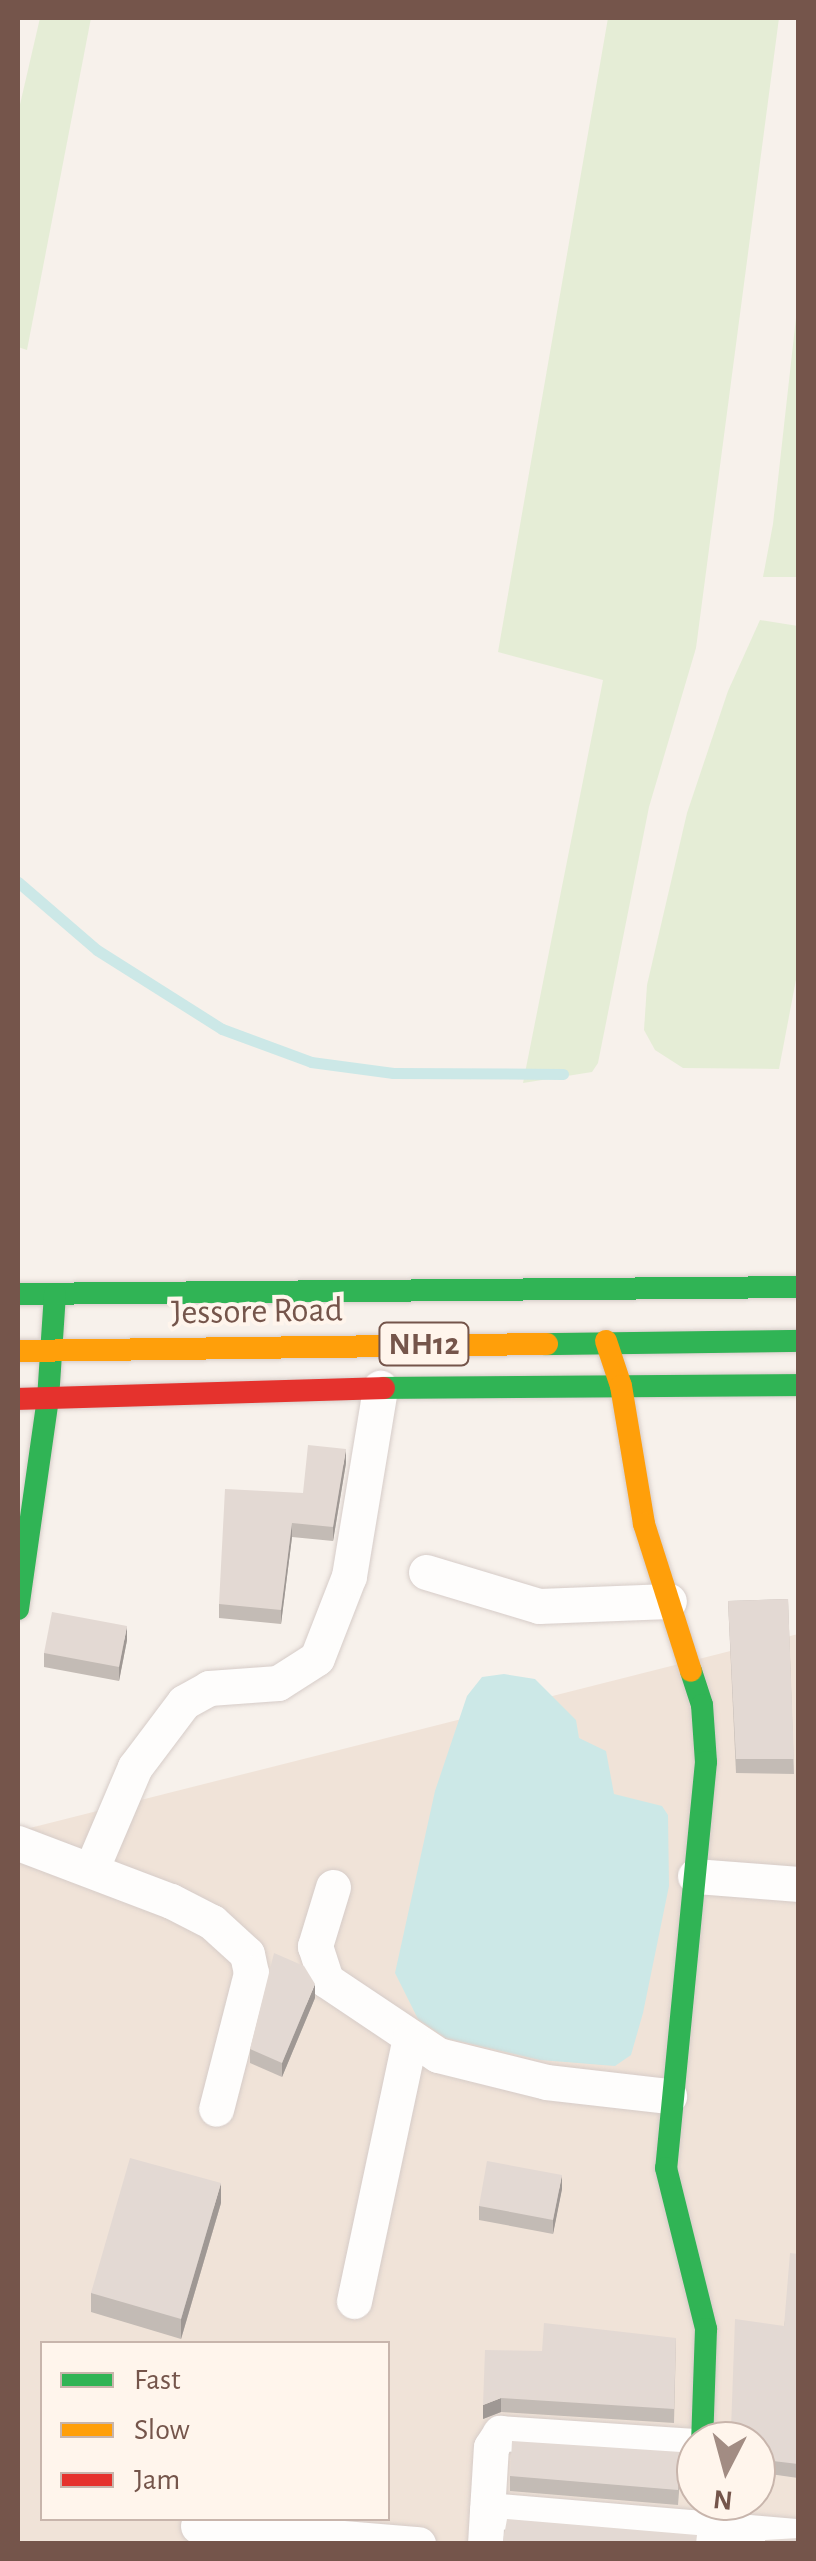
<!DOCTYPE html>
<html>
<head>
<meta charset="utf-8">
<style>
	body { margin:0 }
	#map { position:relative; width:816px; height:2561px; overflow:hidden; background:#f7f1eb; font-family:"Alegreya Sans",sans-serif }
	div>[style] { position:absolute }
	.residential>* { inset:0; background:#f0e3d8 }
	.green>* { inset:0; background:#e5edd6 }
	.water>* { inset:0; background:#cce8e7 }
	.stream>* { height:11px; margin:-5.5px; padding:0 5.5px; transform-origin:5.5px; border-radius:5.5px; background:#cce8e7 }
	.roads { filter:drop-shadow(0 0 2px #d6ccc8) drop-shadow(0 0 2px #d6ccc8) }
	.street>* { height:35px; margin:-17.5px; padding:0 17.5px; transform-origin:17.5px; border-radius:17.5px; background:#fefdfc }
	.fast>* { height:22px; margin:-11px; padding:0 11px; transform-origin:11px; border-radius:11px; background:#30b455 }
	.slow>* { height:22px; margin:-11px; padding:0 11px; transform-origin:11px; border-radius:11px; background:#ff9f0a }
	.jam>* { height:22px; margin:-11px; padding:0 11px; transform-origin:11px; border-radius:11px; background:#e5322d }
	.wall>* { inset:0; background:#c3bbb5 }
	.shaded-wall>* { inset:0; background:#9f9894 }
	.building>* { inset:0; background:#e3d9d3 }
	span { translate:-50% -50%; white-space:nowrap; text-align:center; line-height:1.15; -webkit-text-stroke:8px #fff5ec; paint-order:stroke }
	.shield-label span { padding:2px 8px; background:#fff5ec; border:2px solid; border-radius:8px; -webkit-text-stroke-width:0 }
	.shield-label { font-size:32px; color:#75554b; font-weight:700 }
	.street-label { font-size:35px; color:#75554b }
	.frame { position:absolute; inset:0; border:20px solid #75554b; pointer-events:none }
	.legend { position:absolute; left:40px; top:2341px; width:350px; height:180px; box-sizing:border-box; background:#fff5ec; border:2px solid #c8b5ac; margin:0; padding:12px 18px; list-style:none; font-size:30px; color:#75554b }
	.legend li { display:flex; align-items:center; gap:20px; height:50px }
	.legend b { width:50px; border:2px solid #c8b5ac }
	.north { position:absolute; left:676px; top:2421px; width:100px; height:100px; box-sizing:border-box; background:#fff5ec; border:2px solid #c8b5ac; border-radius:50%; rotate:186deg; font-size:28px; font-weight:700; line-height:40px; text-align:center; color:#75554b }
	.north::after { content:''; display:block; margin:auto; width:35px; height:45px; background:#a28c83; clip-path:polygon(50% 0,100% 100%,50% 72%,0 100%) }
</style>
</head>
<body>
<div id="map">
	<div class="residential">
		<div style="clip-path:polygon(evenodd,798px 1634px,798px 2543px,18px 2544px,18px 1831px,798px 1634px,42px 2344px,388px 2344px,388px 2518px,42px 2518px,42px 2344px,798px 1634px,696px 2441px,756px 2441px,756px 2501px,696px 2501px,696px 2441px)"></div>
	</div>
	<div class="green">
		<div style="clip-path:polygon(40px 18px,91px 18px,27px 350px,18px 347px,18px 113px)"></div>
		<div style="clip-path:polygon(608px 18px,779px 18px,696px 648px,649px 807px,598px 1063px,592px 1072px,523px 1083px,603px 680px,498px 652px)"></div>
		<div style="clip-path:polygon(798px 300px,798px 577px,763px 577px,773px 524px)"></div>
		<div style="clip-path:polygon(760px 620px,798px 626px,798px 969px,779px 1069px,683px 1068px,655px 1050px,644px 1030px,647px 985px,687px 813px,728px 691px)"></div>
	</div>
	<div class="water">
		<div style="clip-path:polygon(504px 1674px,535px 1679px,576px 1720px,579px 1738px,606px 1751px,614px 1794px,662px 1806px,668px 1815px,669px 1886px,643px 2013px,631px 2055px,615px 2066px,540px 2060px,446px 2038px,418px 2019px,395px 1973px,435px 1791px,467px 1696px,482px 1677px)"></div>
	</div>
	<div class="stream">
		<div style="left:18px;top:882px;width:104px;rotate:40.7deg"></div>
		<div style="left:97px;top:950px;width:148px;rotate:32.3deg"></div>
		<div style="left:222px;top:1029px;width:95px;rotate:20.3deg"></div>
		<div style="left:311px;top:1062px;width:83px;rotate:7.6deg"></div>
		<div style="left:393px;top:1073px;width:170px;rotate:0.3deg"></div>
	</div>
	<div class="roads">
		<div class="street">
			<div style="left:426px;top:1572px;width:118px;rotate:16.7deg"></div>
			<div style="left:539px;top:1606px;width:130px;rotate:-2.2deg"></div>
			<div style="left:18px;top:1843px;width:164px;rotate:20.8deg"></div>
			<div style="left:171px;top:1901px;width:46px;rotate:27.1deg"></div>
			<div style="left:212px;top:1922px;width:47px;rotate:42.4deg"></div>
			<div style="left:247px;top:1954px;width:19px;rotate:78deg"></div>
			<div style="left:251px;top:1973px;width:140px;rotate:104.4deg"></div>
			<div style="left:91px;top:1870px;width:112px;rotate:-66.9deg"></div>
			<div style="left:135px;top:1767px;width:81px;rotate:-53deg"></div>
			<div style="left:184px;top:1702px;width:29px;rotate:-29deg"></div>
			<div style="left:209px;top:1688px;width:69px;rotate:-4.1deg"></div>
			<div style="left:278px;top:1683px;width:46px;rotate:-32.7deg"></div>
			<div style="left:317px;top:1658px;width:88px;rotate:-68.7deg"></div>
			<div style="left:349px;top:1576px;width:191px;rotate:-80.6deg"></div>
			<div style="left:695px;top:1876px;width:103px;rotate:4.4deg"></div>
			<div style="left:333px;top:1887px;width:62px;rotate:107deg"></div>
			<div style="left:315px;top:1946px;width:36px;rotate:72deg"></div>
			<div style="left:326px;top:1980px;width:135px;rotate:33.8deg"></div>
			<div style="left:438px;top:2055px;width:111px;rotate:14deg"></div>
			<div style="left:546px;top:2082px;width:124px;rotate:6.5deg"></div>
			<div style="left:354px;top:2301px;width:269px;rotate:-78deg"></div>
			<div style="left:487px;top:2510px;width:312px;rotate:4.8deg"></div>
			<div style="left:198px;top:2526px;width:221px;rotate:4.7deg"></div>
			<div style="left:485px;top:2544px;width:97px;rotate:-86.5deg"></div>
			<div style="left:491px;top:2447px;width:17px;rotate:-57deg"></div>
			<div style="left:500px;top:2433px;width:196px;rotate:3.8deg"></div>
		</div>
		<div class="fast">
			<div style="left:18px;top:1294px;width:780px;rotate:-0.51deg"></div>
			<div style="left:547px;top:1344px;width:251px;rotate:-0.7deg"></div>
			<div style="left:384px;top:1388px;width:414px;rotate:-0.4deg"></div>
			<div style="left:18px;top:1609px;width:212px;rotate:-81.9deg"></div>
			<div style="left:48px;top:1399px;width:105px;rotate:-86.2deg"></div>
			<div style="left:691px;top:1671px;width:36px;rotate:72deg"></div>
			<div style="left:702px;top:1705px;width:57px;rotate:86deg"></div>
			<div style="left:706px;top:1762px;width:408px;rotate:95.6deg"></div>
			<div style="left:666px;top:2168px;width:166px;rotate:76deg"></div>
			<div style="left:706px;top:2329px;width:112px;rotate:92deg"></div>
		</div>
		<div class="slow">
			<div style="left:606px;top:1341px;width:47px;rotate:71.6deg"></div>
			<div style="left:621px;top:1386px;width:140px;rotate:80.5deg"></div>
			<div style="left:644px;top:1524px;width:154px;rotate:72.3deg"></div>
			<div style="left:18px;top:1351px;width:529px;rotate:-0.76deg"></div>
		</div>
		<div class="jam">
			<div style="left:18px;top:1399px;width:366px;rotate:-1.7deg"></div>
		</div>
	</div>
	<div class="wall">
		<div style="clip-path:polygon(346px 1463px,333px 1541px,292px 1537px,281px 1624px,219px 1618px,219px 1604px,303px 1493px)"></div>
		<div style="clip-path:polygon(788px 1599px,794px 1774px,736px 1773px,728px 1601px)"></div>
		<div style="clip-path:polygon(127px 1640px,119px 1681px,44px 1667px,44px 1653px)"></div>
		<div style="clip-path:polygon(315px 1998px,282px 2077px,250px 2063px,250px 2049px)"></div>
		<div style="clip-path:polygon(562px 2189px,553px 2234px,479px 2220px,479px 2206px)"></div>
		<div style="clip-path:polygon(221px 2203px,181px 2339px,91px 2312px,91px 2293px)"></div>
		<div style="clip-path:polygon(798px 2254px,798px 2478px,756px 2472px,756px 2441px,731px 2429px,784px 2326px)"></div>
		<div style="clip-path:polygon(676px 2338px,674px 2423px,501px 2412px,483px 2419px,542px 2351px)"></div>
		<div style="clip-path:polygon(681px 2466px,678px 2505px,510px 2491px,510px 2476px)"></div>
	</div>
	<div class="shaded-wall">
		<div style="clip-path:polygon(346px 1449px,346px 1463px,333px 1541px,333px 1527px)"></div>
		<div style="clip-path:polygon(292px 1523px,292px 1537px,281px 1624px,281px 1610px)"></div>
		<div style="clip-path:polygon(127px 1626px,127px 1640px,119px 1681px,119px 1667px)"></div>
		<div style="clip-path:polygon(315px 1984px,315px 1998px,282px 2077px,282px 2063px)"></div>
		<div style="clip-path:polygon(562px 2175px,562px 2189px,553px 2234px,553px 2220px)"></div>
		<div style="clip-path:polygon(221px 2183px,221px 2203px,181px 2339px,181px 2319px)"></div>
		<div style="clip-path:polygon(501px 2398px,501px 2412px,483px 2419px,483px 2405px)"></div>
	</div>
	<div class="building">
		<div style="clip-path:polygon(308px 1445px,346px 1449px,333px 1527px,292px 1523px,281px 1610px,219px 1604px,225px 1489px,303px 1493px)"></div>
		<div style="clip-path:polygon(788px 1599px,794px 1759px,736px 1759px,728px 1601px)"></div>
		<div style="clip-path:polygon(52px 1612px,127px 1626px,119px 1667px,44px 1653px)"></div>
		<div style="clip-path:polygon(274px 1953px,304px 1966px,315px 1984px,282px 2063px,250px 2049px)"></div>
		<div style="clip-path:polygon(130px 2158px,221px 2183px,181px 2319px,91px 2293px)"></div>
		<div style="clip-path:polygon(487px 2161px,562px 2175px,553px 2220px,479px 2206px)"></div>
		<div style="clip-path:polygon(790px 2253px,798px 2254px,798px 2464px,756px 2459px,756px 2441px,723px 2441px,731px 2429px,735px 2319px,784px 2326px)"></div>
		<div style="clip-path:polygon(544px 2323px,676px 2338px,674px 2409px,501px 2398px,483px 2405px,485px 2350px,542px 2351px)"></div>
		<div style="clip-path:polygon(512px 2441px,681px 2452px,678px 2490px,510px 2476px)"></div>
		<div style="clip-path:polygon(507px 2519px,697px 2535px,696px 2544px,499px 2544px,503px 2541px)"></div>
		<div style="clip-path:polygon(798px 2538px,798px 2544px,765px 2544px,765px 2540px)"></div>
	</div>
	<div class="shield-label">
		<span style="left:424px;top:1344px">NH12</span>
	</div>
	<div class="street-label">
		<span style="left:257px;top:1312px;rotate:-1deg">Jessore Road</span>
	</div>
	<div class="frame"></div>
	<ul class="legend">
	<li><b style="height:12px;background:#30b455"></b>Fast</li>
	<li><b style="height:12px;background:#ff9f0a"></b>Slow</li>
	<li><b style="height:12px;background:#e5322d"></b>Jam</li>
	</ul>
	<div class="north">N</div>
</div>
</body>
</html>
